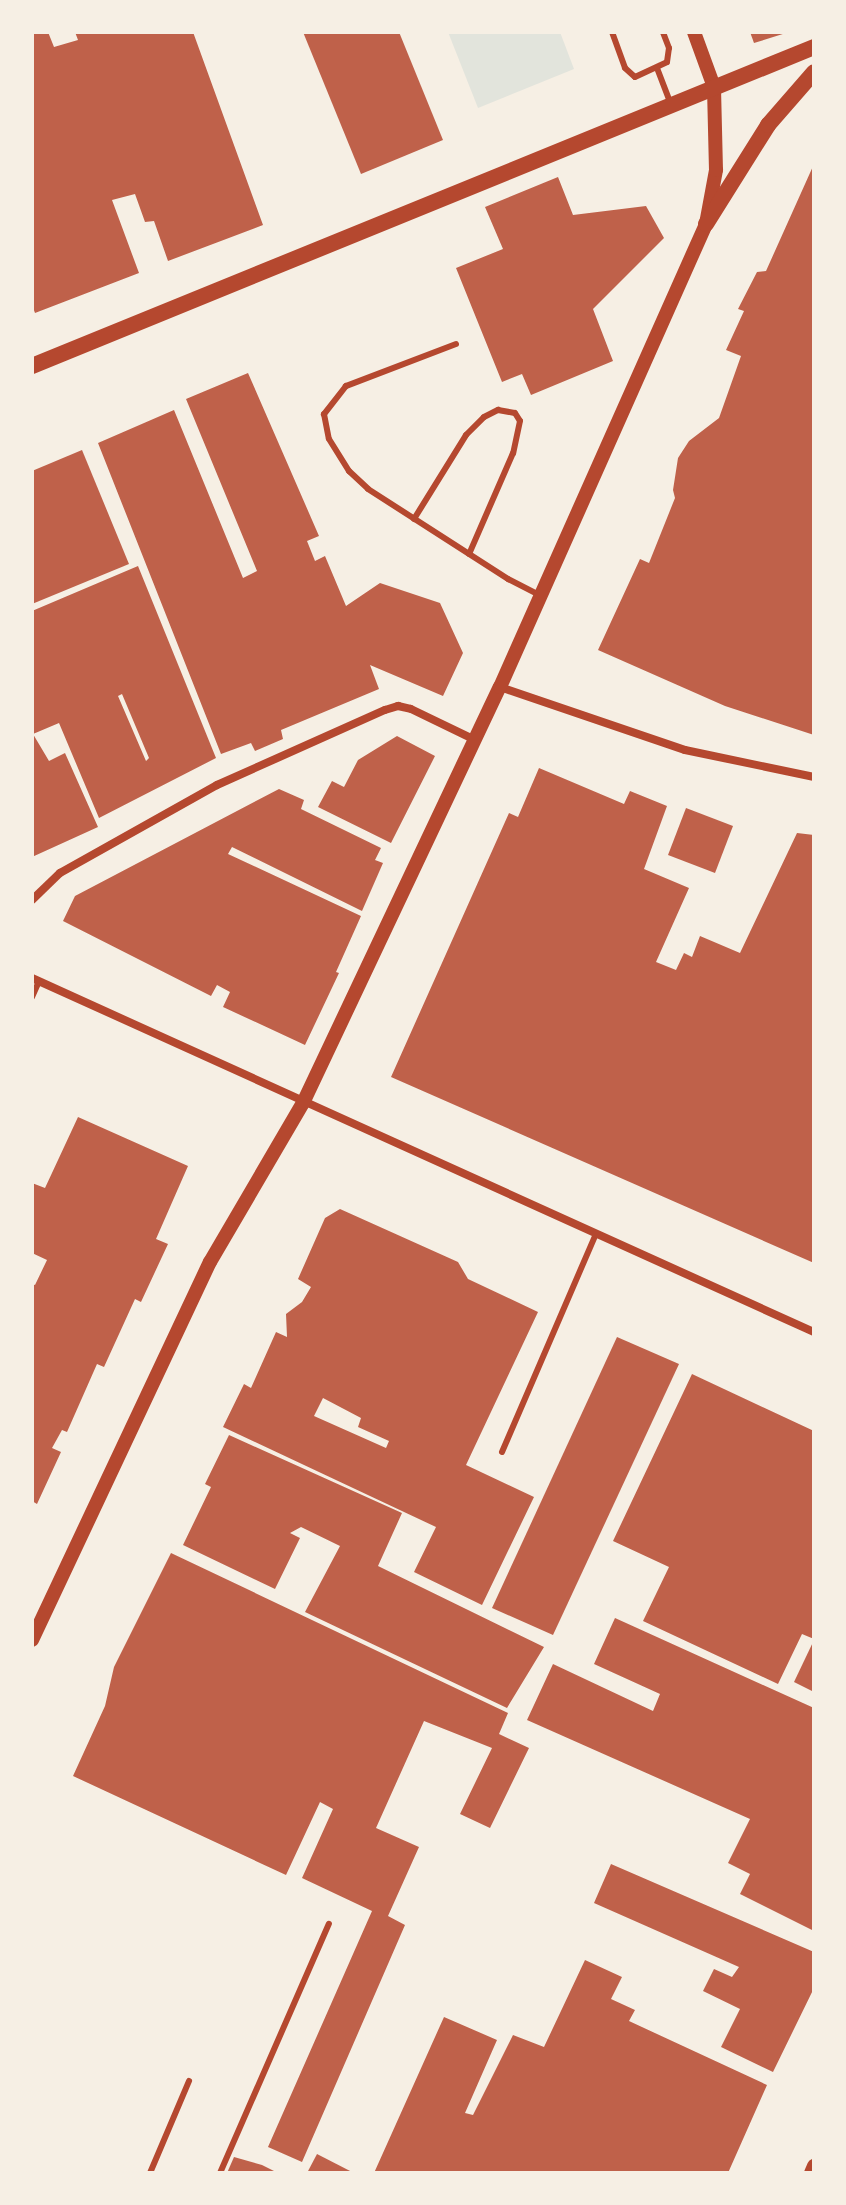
<!DOCTYPE html>
<html>
<head>
<meta charset="utf-8">
<style>
	body { margin:0 }
	#map { position:relative; width:846px; height:2205px; overflow:hidden; background:#f6efe4; font-family:Commissioner,sans-serif }
	div>[style] { position:absolute }
	.green>* { inset:0; background:#e2e4dc }
	.building>* { inset:0; background:#bf614a }
	.service>* { height:6px; margin:-3px; padding:0 3px; transform-origin:3px; border-radius:3px; background:#b5482f }
	.minor>* { height:8px; margin:-4px; padding:0 4px; transform-origin:4px; border-radius:4px; background:#b5482f }
	.tertiary>* { height:14px; margin:-7px; padding:0 7px; transform-origin:7px; border-radius:7px; background:#b5482f }
	.secondary>* { height:16px; margin:-8px; padding:0 8px; transform-origin:8px; border-radius:8px; background:#b5482f }
	span { translate:-50% -50%; white-space:nowrap; text-align:center; line-height:1.15; -webkit-text-stroke:7px #f6efe4; paint-order:stroke }
	.frame { position:absolute; inset:0; border:34px solid #f6efe4; pointer-events:none }
</style>
</head>
<body>
<div id="map">
	<div class="green">
		<div style="clip-path:polygon(448px 32px,560px 32px,574px 69px,478px 108px)"></div>
	</div>
	<div class="building">
		<div style="clip-path:polygon(32px 32px,48px 32px,54px 47px,78px 40px,75px 32px,193px 32px,263px 225px,168px 261px,154px 221px,145px 222px,135px 194px,112px 200px,139px 273px,35px 313px,32px 305px)"></div>
		<div style="clip-path:polygon(303px 32px,399px 32px,443px 140px,361px 174px)"></div>
		<div style="clip-path:polygon(750px 32px,786px 32px,786px 33px,754px 43px)"></div>
		<div style="clip-path:polygon(814px 164px,814px 735px,725px 706px,598px 650px,640px 559px,649px 563px,675px 498px,673px 490px,678px 458px,689px 441px,719px 418px,741px 356px,726px 350px,744px 311px,738px 309px,757px 272px,766px 271px)"></div>
		<div style="clip-path:polygon(558px 177px,573px 215px,646px 206px,664px 238px,593px 309px,613px 361px,531px 395px,522px 374px,502px 382px,456px 268px,503px 249px,485px 207px)"></div>
		<div style="clip-path:polygon(248px 373px,319px 536px,307px 541px,315px 561px,325px 556px,346px 606px,380px 583px,440px 603px,463px 653px,443px 696px,370px 665px,379px 689px,281px 730px,283px 739px,255px 751px,251px 743px,221px 754px,98px 443px,174px 410px,243px 578px,257px 571px,186px 399px)"></div>
		<div style="clip-path:polygon(82px 450px,129px 564px,32px 604px,32px 471px)"></div>
		<div style="clip-path:polygon(evenodd,138px 566px,216px 758px,99px 818px,59px 723px,33px 734px,49px 761px,65px 753px,98px 827px,32px 857px,32px 611px,138px 566px,122px 694px,149px 758px,146px 761px,118px 696px,122px 694px)"></div>
		<div style="clip-path:polygon(397px 736px,435px 756px,391px 843px,318px 807px,332px 781px,344px 787px,358px 760px)"></div>
		<div style="clip-path:polygon(539px 768px,624px 804px,630px 791px,667px 806px,644px 869px,689px 888px,656px 962px,676px 970px,684px 953px,692px 957px,700px 936px,740px 953px,797px 833px,814px 835px,814px 1263px,391px 1077px,509px 813px,518px 817px)"></div>
		<div style="clip-path:polygon(279px 789px,304px 800px,301px 809px,381px 848px,375px 860px,383px 863px,362px 911px,232px 847px,228px 854px,361px 916px,336px 972px,339px 973px,305px 1045px,223px 1007px,230px 992px,217px 985px,211px 996px,63px 921px,75px 896px)"></div>
		<div style="clip-path:polygon(686px 808px,733px 826px,715px 873px,668px 855px)"></div>
		<div style="clip-path:polygon(78px 1117px,188px 1166px,156px 1239px,168px 1244px,141px 1302px,135px 1299px,104px 1367px,97px 1364px,67px 1432px,62px 1430px,52px 1448px,61px 1452px,37px 1504px,32px 1501px,32px 1284px,35px 1285px,47px 1260px,32px 1253px,32px 1183px,45px 1188px)"></div>
		<div style="clip-path:polygon(evenodd,340px 1209px,458px 1262px,468px 1279px,538px 1312px,466px 1465px,534px 1497px,482px 1605px,414px 1572px,436px 1527px,223px 1427px,244px 1384px,251px 1388px,276px 1332px,287px 1337px,286px 1314px,302px 1302px,311px 1287px,298px 1279px,325px 1218px,340px 1209px,323px 1398px,361px 1418px,358px 1427px,389px 1441px,386px 1448px,314px 1416px,323px 1398px)"></div>
		<div style="clip-path:polygon(617px 1337px,679px 1364px,553px 1635px,492px 1608px)"></div>
		<div style="clip-path:polygon(692px 1374px,814px 1431px,814px 1639px,802px 1634px,778px 1684px,643px 1621px,669px 1567px,613px 1541px)"></div>
		<div style="clip-path:polygon(229px 1435px,402px 1513px,378px 1566px,544px 1647px,507px 1708px,305px 1612px,340px 1546px,301px 1527px,290px 1533px,300px 1538px,275px 1589px,183px 1545px,211px 1487px,205px 1484px)"></div>
		<div style="clip-path:polygon(171px 1553px,508px 1713px,499px 1734px,529px 1748px,490px 1828px,460px 1814px,492px 1748px,424px 1721px,376px 1828px,419px 1847px,388px 1916px,405px 1925px,302px 2162px,268px 2147px,372px 1911px,302px 1878px,333px 1809px,320px 1802px,286px 1875px,73px 1776px,105px 1706px,114px 1667px)"></div>
		<div style="clip-path:polygon(615px 1618px,814px 1708px,814px 1931px,740px 1894px,750px 1874px,728px 1863px,750px 1819px,527px 1720px,553px 1664px,653px 1711px,660px 1694px,594px 1664px)"></div>
		<div style="clip-path:polygon(814px 1640px,814px 1692px,794px 1682px)"></div>
		<div style="clip-path:polygon(611px 1864px,814px 1952px,814px 1988px,773px 2072px,721px 2047px,740px 2009px,703px 1991px,714px 1969px,732px 1977px,739px 1967px,594px 1903px)"></div>
		<div style="clip-path:polygon(585px 1960px,622px 1977px,611px 1999px,635px 2010px,629px 2021px,767px 2085px,728px 2173px,374px 2173px,444px 2017px,497px 2040px,465px 2113px,473px 2115px,513px 2035px,544px 2047px)"></div>
		<div style="clip-path:polygon(317px 2154px,354px 2173px,307px 2173px)"></div>
		<div style="clip-path:polygon(234px 2157px,262px 2165px,278px 2173px,227px 2173px)"></div>
	</div>
	<div class="service">
		<div style="left:612px;top:32px;width:38px;rotate:70deg"></div>
		<div style="left:625px;top:68px;width:13px;rotate:42deg"></div>
		<div style="left:635px;top:77px;width:35px;rotate:-25deg"></div>
		<div style="left:667px;top:62px;width:14px;rotate:-82deg"></div>
		<div style="left:669px;top:48px;width:17px;rotate:-111deg"></div>
		<div style="left:657px;top:68px;width:36px;rotate:69deg"></div>
		<div style="left:456px;top:344px;width:118px;rotate:159.1deg"></div>
		<div style="left:346px;top:386px;width:36px;rotate:128deg"></div>
		<div style="left:324px;top:414px;width:25px;rotate:79deg"></div>
		<div style="left:329px;top:439px;width:38px;rotate:58deg"></div>
		<div style="left:349px;top:471px;width:26px;rotate:43deg"></div>
		<div style="left:368px;top:489px;width:166px;rotate:32.7deg"></div>
		<div style="left:508px;top:579px;width:36px;rotate:27deg"></div>
		<div style="left:414px;top:519px;width:99px;rotate:-58.2deg"></div>
		<div style="left:466px;top:435px;width:25px;rotate:-45deg"></div>
		<div style="left:484px;top:417px;width:16px;rotate:-27deg"></div>
		<div style="left:498px;top:410px;width:17px;rotate:10deg"></div>
		<div style="left:515px;top:413px;width:9px;rotate:58deg"></div>
		<div style="left:520px;top:421px;width:33px;rotate:102deg"></div>
		<div style="left:513px;top:453px;width:110px;rotate:113.5deg"></div>
		<div style="left:32px;top:997px;width:17px;rotate:-66deg"></div>
		<div style="left:502px;top:1452px;width:237px;rotate:-66.7deg"></div>
		<div style="left:150px;top:2173px;width:100px;rotate:-67deg"></div>
		<div style="left:220px;top:2173px;width:272px;rotate:-66.4deg"></div>
	</div>
	<div class="minor">
		<div style="left:500px;top:687px;width:195px;rotate:18.8deg"></div>
		<div style="left:685px;top:750px;width:132px;rotate:11.8deg"></div>
		<div style="left:32px;top:900px;width:39px;rotate:-44deg"></div>
		<div style="left:60px;top:873px;width:180px;rotate:-29.3deg"></div>
		<div style="left:217px;top:785px;width:184px;rotate:-24.1deg"></div>
		<div style="left:385px;top:710px;width:14px;rotate:-17deg"></div>
		<div style="left:398px;top:706px;width:13px;rotate:13deg"></div>
		<div style="left:411px;top:709px;width:71px;rotate:25.8deg"></div>
		<div style="left:32px;top:978px;width:858px;rotate:24.36deg"></div>
	</div>
	<div class="tertiary">
		<div style="left:32px;top:1640px;width:418px;rotate:-64.8deg"></div>
		<div style="left:210px;top:1262px;width:184px;rotate:-59.7deg"></div>
		<div style="left:303px;top:1103px;width:460px;rotate:-64.7deg"></div>
		<div style="left:500px;top:687px;width:507px;rotate:-66.01deg"></div>
		<div style="left:706px;top:224px;width:55px;rotate:-79.5deg"></div>
		<div style="left:716px;top:170px;width:83px;rotate:-91.4deg"></div>
		<div style="left:714px;top:87px;width:59px;rotate:-110deg"></div>
		<div style="left:811px;top:2173px;width:8px;rotate:-67deg"></div>
	</div>
	<div class="secondary">
		<div style="left:706px;top:224px;width:117px;rotate:-57.9deg"></div>
		<div style="left:768px;top:125px;width:70px;rotate:-49deg"></div>
		<div style="left:32px;top:366px;width:845px;rotate:-22.19deg"></div>
	</div>
	<div class="frame"></div>
</div>
</body>
</html>
